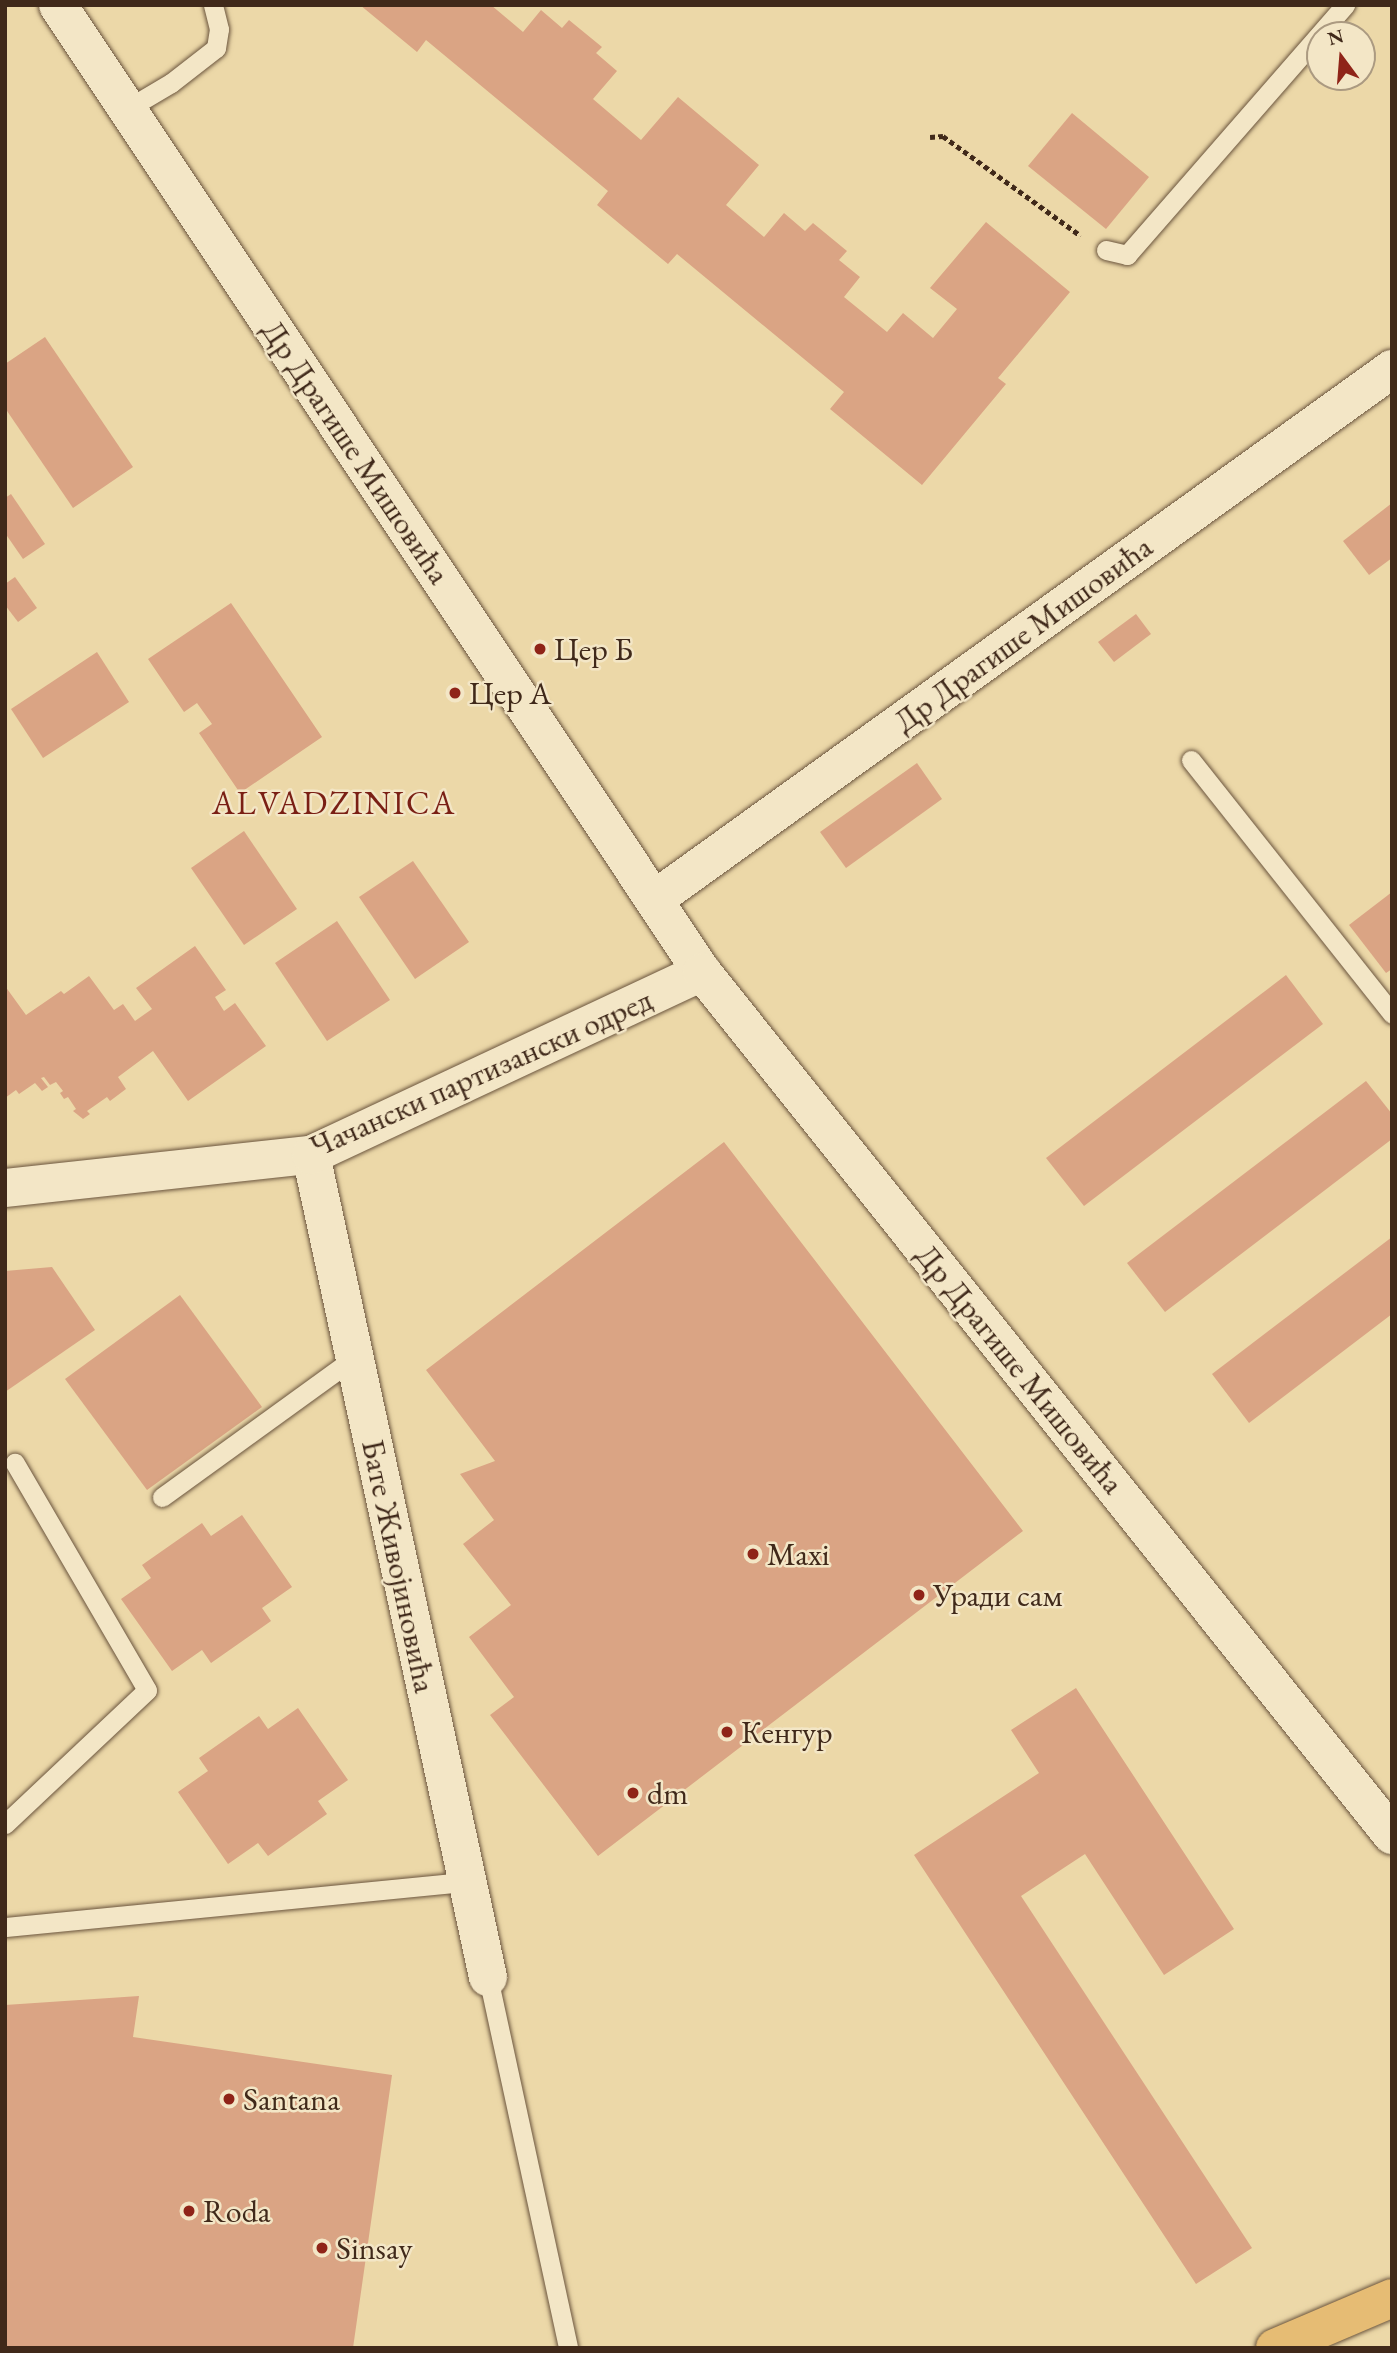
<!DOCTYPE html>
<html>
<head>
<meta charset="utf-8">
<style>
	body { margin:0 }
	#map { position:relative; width:1397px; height:2353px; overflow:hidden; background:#ecd8a8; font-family:"EB Garamond",serif }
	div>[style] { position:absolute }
	.building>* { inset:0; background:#daa484 }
	.path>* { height:4.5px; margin-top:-2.25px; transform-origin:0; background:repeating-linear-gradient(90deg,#40291a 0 5px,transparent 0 8.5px) }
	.roads { filter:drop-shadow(0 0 2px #6b553e) drop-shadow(0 0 2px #6b553e) }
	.service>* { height:19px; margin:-9.5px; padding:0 9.5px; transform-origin:9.5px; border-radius:9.5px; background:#f3e6c6 }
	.minor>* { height:38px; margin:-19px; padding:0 19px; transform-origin:19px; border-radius:19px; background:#f3e6c6 }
	.secondary>* { height:38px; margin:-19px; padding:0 19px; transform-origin:19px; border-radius:19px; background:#f3e6c6 }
	.primary>* { height:38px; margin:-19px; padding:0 19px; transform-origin:19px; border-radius:19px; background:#e6bc74 }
	.dots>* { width:19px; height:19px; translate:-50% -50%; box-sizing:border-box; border:4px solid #f3e6c6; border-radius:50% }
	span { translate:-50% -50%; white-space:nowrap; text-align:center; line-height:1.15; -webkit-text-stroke:5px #f3e6c6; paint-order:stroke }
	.street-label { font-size:32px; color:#40291a }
	.poi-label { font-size:32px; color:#40291a }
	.left { translate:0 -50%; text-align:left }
	.neighbourhood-label { font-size:33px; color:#7a1f14; letter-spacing:2px }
	.frame { position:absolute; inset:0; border:7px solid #40291a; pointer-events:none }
	.north { position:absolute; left:1306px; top:21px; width:70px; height:70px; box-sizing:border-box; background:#f3e6c6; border:2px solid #ab9a81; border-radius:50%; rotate:344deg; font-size:19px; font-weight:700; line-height:28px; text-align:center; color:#40291a }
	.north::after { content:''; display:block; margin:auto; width:24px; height:32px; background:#8f2418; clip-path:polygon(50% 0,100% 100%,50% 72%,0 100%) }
</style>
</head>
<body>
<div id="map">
	<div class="building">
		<div style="clip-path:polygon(360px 5px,491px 5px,523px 32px,541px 10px,562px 28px,569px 20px,602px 47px,596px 53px,617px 71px,593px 99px,641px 140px,678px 97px,759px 165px,726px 205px,764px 237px,784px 213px,805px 231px,813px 223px,847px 251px,839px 260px,860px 277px,844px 297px,887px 332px,903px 313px,933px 338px,957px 309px,930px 288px,986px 222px,1070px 292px,998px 378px,1006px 384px,922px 485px,830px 409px,844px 392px,677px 254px,668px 264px,597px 205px,608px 191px,426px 40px,417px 52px)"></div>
		<div style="clip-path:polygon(1072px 113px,1149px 177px,1106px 229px,1028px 166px)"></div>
		<div style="clip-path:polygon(45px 337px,133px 467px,73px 508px,5px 408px,5px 364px)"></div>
		<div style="clip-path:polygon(11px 494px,45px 544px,23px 559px,5px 533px,5px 498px)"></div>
		<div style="clip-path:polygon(1392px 503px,1392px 558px,1369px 575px,1343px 541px)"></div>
		<div style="clip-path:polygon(15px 577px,37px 608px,18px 622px,5px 605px,5px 584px)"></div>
		<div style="clip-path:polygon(231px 603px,322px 737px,240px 793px,199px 733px,212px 724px,197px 703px,184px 712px,148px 659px)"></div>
		<div style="clip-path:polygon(1136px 614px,1151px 634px,1114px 662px,1098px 642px)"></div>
		<div style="clip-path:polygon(97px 652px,129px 702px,43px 758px,11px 709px)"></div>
		<div style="clip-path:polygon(917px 763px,942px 799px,846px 868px,820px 832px)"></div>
		<div style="clip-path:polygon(244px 831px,297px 909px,244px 945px,191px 868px)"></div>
		<div style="clip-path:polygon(413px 861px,469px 942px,415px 979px,359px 897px)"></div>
		<div style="clip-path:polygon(1392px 892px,1392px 969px,1386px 973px,1349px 925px)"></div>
		<div style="clip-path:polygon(337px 921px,390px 1000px,327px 1041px,275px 963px)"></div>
		<div style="clip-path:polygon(195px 946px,226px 990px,215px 997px,224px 1011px,235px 1003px,266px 1046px,188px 1101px,153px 1051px,118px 1077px,126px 1089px,110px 1101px,107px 1097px,87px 1111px,90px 1114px,83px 1119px,73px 1111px,76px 1109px,68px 1097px,64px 1099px,60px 1093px,63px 1091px,56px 1082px,50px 1085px,44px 1077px,41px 1078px,48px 1087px,42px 1091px,35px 1083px,19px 1094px,16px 1090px,5px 1098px,5px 986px,26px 1015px,61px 991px,64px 994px,89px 976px,114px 1010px,123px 1004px,135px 1021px,152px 1009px,136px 988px)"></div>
		<div style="clip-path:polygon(1286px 975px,1323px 1024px,1084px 1206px,1046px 1158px)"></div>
		<div style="clip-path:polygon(1366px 1081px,1392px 1114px,1392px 1139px,1165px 1312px,1127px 1263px)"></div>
		<div style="clip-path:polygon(724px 1142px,1023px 1531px,598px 1856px,490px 1715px,514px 1697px,469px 1637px,511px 1605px,463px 1544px,494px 1520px,460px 1474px,495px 1461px,426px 1370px)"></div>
		<div style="clip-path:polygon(1392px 1237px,1392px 1314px,1249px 1423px,1212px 1374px)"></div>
		<div style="clip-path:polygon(52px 1267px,95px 1330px,5px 1392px,5px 1271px)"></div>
		<div style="clip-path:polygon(180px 1295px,262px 1407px,147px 1490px,65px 1379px)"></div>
		<div style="clip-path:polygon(242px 1515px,292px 1587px,262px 1608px,271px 1621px,211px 1663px,202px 1650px,172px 1671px,121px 1599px,151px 1578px,142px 1565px,202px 1523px,211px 1536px)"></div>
		<div style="clip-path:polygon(1076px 1688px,1234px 1929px,1164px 1975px,1085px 1854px,1021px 1896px,1252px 2248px,1196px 2284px,914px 1855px,1039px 1773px,1011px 1730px)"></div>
		<div style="clip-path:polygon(298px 1708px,348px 1780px,318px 1801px,327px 1814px,268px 1856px,258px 1843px,228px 1864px,178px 1792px,208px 1771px,199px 1758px,259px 1716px,268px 1729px)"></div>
		<div style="clip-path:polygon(139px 1996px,133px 2037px,392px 2075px,353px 2348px,5px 2348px,5px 2005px)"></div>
	</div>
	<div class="path">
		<div style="left:930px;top:137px;width:13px;rotate:-4deg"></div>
		<div style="left:943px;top:136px;width:170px;rotate:35.9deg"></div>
	</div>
	<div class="roads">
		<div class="service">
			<div style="left:127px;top:109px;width:51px;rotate:-30.6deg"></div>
			<div style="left:171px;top:83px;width:57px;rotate:-37.9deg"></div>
			<div style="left:216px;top:48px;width:19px;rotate:-81deg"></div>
			<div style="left:219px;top:29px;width:25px;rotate:-104deg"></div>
			<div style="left:1106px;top:250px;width:22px;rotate:13deg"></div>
			<div style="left:1127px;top:255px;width:332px;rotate:-48.9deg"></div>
			<div style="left:1191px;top:760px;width:324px;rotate:51.6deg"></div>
			<div style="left:162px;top:1497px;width:237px;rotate:-35.9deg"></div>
			<div style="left:5px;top:1824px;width:195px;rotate:-43.3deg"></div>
			<div style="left:147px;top:1690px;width:263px;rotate:-120.2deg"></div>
			<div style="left:5px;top:1927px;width:464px;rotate:-5.6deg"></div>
			<div style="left:488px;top:1977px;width:380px;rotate:77.8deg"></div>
		</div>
		<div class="minor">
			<div style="left:655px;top:899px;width:908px;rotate:-35.72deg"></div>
			<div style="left:311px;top:1155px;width:841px;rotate:77.85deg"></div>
			<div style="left:5px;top:1188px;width:308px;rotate:-6.2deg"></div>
			<div style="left:311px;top:1155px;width:432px;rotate:-25.1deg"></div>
		</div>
		<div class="secondary">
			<div style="left:58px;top:5px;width:1162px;rotate:56.34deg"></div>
			<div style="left:702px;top:972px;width:1105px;rotate:51.36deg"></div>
		</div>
		<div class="primary">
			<div style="left:1275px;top:2348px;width:127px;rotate:-23.1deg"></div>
		</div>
	</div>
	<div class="dots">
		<div style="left:540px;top:649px;background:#8f2418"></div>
		<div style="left:455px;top:693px;background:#8f2418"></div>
		<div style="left:753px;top:1554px;background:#8f2418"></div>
		<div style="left:919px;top:1595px;background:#8f2418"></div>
		<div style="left:727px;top:1732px;background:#8f2418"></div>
		<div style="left:633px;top:1793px;background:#8f2418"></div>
		<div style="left:229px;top:2099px;background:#8f2418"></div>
		<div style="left:189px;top:2211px;background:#8f2418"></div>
		<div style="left:322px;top:2248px;background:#8f2418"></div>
	</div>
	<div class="street-label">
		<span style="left:356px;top:452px;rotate:56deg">Др Драгише Мишовића</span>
		<span style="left:1023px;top:634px;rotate:-36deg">Др Драгише Мишовића</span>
		<span style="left:481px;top:1073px;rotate:-24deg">Чачански партизански одред</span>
		<span style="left:1020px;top:1369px;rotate:51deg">Др Драгише Мишовића</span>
		<span style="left:399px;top:1566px;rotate:78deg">Бате Живојиновића</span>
	</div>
	<div class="poi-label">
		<span class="left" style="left:554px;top:649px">Цер Б</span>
		<span class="left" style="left:469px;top:693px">Цер А</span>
		<span class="left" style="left:767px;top:1554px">Maxi</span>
		<span class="left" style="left:933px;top:1595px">Уради сам</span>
		<span class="left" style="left:741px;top:1732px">Кенгур</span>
		<span class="left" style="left:647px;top:1793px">dm</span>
		<span class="left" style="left:243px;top:2099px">Santana</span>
		<span class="left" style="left:203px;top:2211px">Roda</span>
		<span class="left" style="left:336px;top:2248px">Sinsay</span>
	</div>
	<div class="neighbourhood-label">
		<span style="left:334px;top:803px">ALVADZINICA</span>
	</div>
	<div class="frame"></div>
	<div class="north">N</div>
</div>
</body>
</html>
